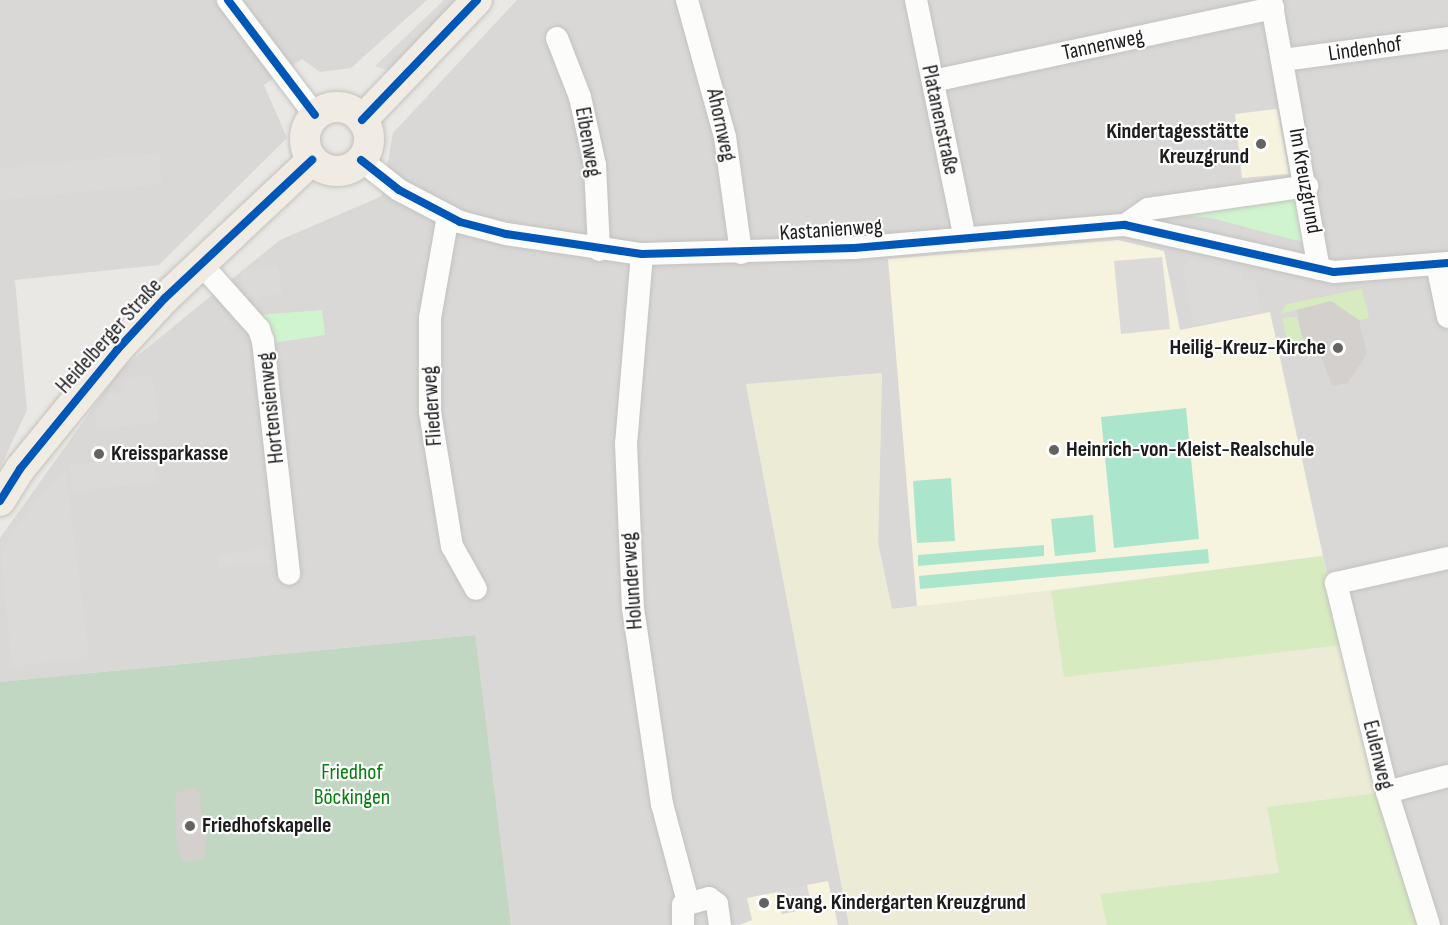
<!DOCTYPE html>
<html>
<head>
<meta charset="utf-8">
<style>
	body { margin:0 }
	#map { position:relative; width:1448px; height:925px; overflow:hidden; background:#eae8e4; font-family:"Sofia Sans Condensed",sans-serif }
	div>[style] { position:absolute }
	.residential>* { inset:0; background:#d9d8d6 }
	.education>* { inset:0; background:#f6f4de }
	.farmland>* { inset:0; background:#ececd6 }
	.grass>* { inset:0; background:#d7ebc0 }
	.cemetery>* { inset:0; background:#c1d7c1 }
	.park>* { inset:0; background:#cff4ce }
	.pitch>* { inset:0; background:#abe6cc }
	.parking>* { inset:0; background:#dbdad8 }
	.building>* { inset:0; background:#d3d0cd }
	.roads { filter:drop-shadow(0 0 2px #c3c2c0) drop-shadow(0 0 2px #c3c2c0) }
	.minor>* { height:22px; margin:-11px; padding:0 11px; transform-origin:11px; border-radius:11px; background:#fcfcfb }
	.major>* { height:30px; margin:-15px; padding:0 15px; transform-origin:15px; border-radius:15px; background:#f0ebe3 }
	.major>.ring { margin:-15px; padding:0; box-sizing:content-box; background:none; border:30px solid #f0ebe3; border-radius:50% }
	.cycleway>* { height:8px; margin:-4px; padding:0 4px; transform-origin:4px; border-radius:4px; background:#0057b8 }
	.dots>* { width:16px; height:16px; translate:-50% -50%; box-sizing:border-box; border:3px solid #fff; border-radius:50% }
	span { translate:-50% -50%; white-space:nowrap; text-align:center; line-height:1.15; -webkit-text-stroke:4.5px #fff; paint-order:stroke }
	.street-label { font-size:22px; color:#1c1c1c }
	.poi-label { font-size:22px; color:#1c1c1c; font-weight:700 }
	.right { translate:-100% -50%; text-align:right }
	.left { translate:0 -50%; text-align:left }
	.park-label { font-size:22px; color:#03800b }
</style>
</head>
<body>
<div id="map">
	<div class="residential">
		<div style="clip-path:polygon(0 0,427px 0,351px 68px,320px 72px,302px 59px,264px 85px,287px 138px,159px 265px,15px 280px,27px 410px,0 468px)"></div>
		<div style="clip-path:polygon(517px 0,1448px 0,1448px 925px,1419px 925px,1323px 556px,892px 609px,878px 543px,882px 373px,746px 385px,849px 925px,511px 925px,474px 635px,0 682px,0 538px,120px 370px,280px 240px,382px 196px,393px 133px)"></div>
	</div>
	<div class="education">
		<div style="clip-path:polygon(1277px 109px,1289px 174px,1242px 178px,1235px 114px)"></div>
		<div style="clip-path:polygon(1118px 240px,1164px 251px,1180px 330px,1270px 312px,1323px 556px,917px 607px,888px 259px)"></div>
		<div style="clip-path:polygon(828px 881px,838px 925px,739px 925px,752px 920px,747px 898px,777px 892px,782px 914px,812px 908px,807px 885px)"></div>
	</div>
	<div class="farmland">
		<div style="clip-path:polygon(882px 373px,878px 543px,892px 609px,1051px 591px,1064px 677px,1343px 645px,1378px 793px,1267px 807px,1279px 872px,1101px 894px,1107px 925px,849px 925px,746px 384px)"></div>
	</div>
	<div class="grass">
		<div style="clip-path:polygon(1362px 289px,1369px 318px,1359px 320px,1331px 301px,1280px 314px,1286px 304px)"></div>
		<div style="clip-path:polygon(1297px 317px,1302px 337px,1310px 343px,1312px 352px,1289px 350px,1282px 318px)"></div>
		<div style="clip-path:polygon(1323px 556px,1343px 645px,1064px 677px,1051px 591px)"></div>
		<div style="clip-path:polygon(1378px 793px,1419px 925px,1107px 925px,1100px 894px,1279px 873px,1267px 807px)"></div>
	</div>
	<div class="cemetery">
		<div style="clip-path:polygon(475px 635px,511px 925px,0 925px,0 682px)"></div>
	</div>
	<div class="park">
		<div style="clip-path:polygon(1298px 195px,1303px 242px,1211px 218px,1172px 214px)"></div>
		<div style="clip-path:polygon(322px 310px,325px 335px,273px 343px,257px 315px)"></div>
	</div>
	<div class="pitch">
		<div style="clip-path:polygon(1186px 408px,1199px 539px,1114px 548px,1101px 417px)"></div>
		<div style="clip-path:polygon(951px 478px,955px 541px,917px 543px,913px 481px)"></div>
		<div style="clip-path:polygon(1093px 515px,1096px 552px,1055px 556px,1051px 519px)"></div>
		<div style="clip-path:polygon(1044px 545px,1044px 556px,918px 566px,918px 555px)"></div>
		<div style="clip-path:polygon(1208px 549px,1209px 563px,920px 589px,919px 576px)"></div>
	</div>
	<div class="parking">
		<div style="clip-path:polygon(444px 0,458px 0,389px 71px,375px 66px)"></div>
		<div style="clip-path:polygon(159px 153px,162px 184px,0 200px,0 168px)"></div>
		<div style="clip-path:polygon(1162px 257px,1170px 329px,1121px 334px,1114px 261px)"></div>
		<div style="clip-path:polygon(1189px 259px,1241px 271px,1244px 280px,1255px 279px,1261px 312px,1193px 325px,1183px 266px,1190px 265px)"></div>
		<div style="clip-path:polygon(278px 265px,282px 294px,246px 299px,241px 270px)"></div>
		<div style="clip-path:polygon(152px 375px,159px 422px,98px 429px,94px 414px,109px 394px,120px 393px,129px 378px)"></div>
		<div style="clip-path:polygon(153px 455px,157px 482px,73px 492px,70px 465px)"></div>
		<div style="clip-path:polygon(65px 468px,89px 657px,12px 667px,1px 557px,12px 531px)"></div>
		<div style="clip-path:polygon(267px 549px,269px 562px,219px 568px,217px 555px)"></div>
		<div style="clip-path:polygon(806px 885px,811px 906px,783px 912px,778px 891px)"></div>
	</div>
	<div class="building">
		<div style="clip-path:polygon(1331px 301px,1359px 320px,1367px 354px,1348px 383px,1332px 386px,1322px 359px,1302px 337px,1297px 310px)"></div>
		<div style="clip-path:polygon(192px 787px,199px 791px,202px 814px,206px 813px,206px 859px,182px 862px,176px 839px,175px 793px)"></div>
	</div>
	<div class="roads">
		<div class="minor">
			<div style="left:228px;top:0;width:144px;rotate:52.9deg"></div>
			<div style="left:687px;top:0;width:142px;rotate:74.5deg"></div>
			<div style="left:725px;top:137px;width:117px;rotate:82.1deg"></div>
			<div style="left:916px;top:0;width:244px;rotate:78.4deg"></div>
			<div style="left:1271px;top:0;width:273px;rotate:79.9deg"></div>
			<div style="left:557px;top:38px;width:63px;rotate:68.7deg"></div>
			<div style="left:580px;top:97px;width:70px;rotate:77.6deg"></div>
			<div style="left:595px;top:165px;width:85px;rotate:87.3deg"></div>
			<div style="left:1283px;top:60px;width:166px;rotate:-7.6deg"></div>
			<div style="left:933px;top:81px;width:348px;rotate:-12.1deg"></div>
			<div style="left:361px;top:160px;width:48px;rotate:38.3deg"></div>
			<div style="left:399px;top:190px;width:69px;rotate:27.7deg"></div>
			<div style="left:460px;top:222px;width:48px;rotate:14.6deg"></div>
			<div style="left:506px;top:234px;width:137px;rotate:8.4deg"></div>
			<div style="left:642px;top:254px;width:212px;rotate:-1.6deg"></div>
			<div style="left:854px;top:248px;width:272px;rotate:-4.9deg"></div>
			<div style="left:1125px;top:225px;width:214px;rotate:12.7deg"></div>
			<div style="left:1334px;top:272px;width:114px;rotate:-4.5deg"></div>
			<div style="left:448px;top:216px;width:104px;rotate:100deg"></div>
			<div style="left:430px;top:318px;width:94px;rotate:90deg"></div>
			<div style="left:430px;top:412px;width:136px;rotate:80.7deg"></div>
			<div style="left:452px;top:546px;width:49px;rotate:60.8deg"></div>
			<div style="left:1125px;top:225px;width:28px;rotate:-35deg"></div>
			<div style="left:1148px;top:209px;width:161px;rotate:-8.2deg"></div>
			<div style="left:642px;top:254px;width:190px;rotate:94.8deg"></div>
			<div style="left:626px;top:443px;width:165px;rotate:87.6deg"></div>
			<div style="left:633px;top:608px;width:198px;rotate:81.6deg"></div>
			<div style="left:662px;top:804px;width:101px;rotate:75.1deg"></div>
			<div style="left:1437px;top:264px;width:54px;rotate:78.3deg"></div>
			<div style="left:202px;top:265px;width:86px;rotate:48.3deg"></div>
			<div style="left:259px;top:329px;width:13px;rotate:72deg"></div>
			<div style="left:263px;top:341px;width:234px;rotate:83.6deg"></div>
			<div style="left:1387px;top:792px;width:63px;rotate:-14.7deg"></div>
			<div style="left:683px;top:925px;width:20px;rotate:-90deg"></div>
			<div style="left:683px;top:905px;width:27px;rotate:-15deg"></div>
			<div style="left:709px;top:898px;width:10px;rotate:37deg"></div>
			<div style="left:717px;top:904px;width:21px;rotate:82deg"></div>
			<div style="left:1429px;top:925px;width:139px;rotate:-107.5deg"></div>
			<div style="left:1387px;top:792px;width:215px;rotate:-103.7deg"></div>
			<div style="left:1336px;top:583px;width:115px;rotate:-12.6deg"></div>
		</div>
		<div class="major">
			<div class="ring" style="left:305px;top:107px;width:34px;height:34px"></div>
			<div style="left:362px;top:120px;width:166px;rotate:-46.2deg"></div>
			<div style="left:0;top:501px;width:38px;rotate:-58deg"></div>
			<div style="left:20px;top:469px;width:154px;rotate:-50.8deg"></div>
			<div style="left:117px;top:350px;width:71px;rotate:-47.3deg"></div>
			<div style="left:165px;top:298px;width:202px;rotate:-43.2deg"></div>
		</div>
	</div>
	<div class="cycleway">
		<div style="left:228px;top:0;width:144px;rotate:52.9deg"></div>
		<div style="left:362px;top:120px;width:166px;rotate:-46.2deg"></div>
		<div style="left:361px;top:160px;width:48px;rotate:38.3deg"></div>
		<div style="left:399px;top:190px;width:69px;rotate:27.7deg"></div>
		<div style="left:460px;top:222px;width:48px;rotate:14.6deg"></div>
		<div style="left:506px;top:234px;width:137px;rotate:8.4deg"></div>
		<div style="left:642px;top:254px;width:212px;rotate:-1.6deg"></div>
		<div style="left:854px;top:248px;width:272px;rotate:-4.9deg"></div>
		<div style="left:1125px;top:225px;width:214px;rotate:12.7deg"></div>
		<div style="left:1334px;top:272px;width:114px;rotate:-4.5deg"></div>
		<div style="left:0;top:501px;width:38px;rotate:-58deg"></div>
		<div style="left:20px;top:469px;width:154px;rotate:-50.8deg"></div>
		<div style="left:117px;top:350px;width:71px;rotate:-47.3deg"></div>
		<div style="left:165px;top:298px;width:202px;rotate:-43.2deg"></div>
	</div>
	<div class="dots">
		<div style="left:1261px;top:144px;background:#646362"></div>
		<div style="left:1338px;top:348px;background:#646362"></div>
		<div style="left:1054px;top:450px;background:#646362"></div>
		<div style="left:99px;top:454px;background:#646362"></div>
		<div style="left:190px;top:826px;background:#646362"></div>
		<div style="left:764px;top:903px;background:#646362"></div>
	</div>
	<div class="street-label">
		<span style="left:1103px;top:45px;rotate:-12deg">Tannenweg</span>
		<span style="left:1365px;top:49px;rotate:-8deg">Lindenhof</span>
		<span style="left:940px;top:120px;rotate:78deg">Platanenstraße</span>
		<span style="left:721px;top:125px;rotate:78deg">Ahornweg</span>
		<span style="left:588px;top:142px;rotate:80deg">Eibenweg</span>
		<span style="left:1305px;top:181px;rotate:80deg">Im Kreuzgrund</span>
		<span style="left:831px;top:230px;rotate:-4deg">Kastanienweg</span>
		<span style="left:109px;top:336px;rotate:-48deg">Heidelberger Straße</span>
		<span style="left:432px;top:406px;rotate:-94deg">Fliederweg</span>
		<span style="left:271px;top:408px;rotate:-96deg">Hortensienweg</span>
		<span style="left:632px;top:581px;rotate:-94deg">Holunderweg</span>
		<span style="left:1378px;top:755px;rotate:76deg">Eulenweg</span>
	</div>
	<div class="poi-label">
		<span class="right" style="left:1249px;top:144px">Kindertagesstätte<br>Kreuzgrund</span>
		<span class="right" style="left:1326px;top:348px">Heilig-Kreuz-Kirche</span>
		<span class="left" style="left:1066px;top:450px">Heinrich-von-Kleist-Realschule</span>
		<span class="left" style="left:111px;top:454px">Kreissparkasse</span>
		<span class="left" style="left:202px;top:826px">Friedhofskapelle</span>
		<span class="left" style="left:776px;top:903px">Evang. Kindergarten Kreuzgrund</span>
	</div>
	<div class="park-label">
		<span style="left:352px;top:785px">Friedhof<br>Böckingen</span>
	</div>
</div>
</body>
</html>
